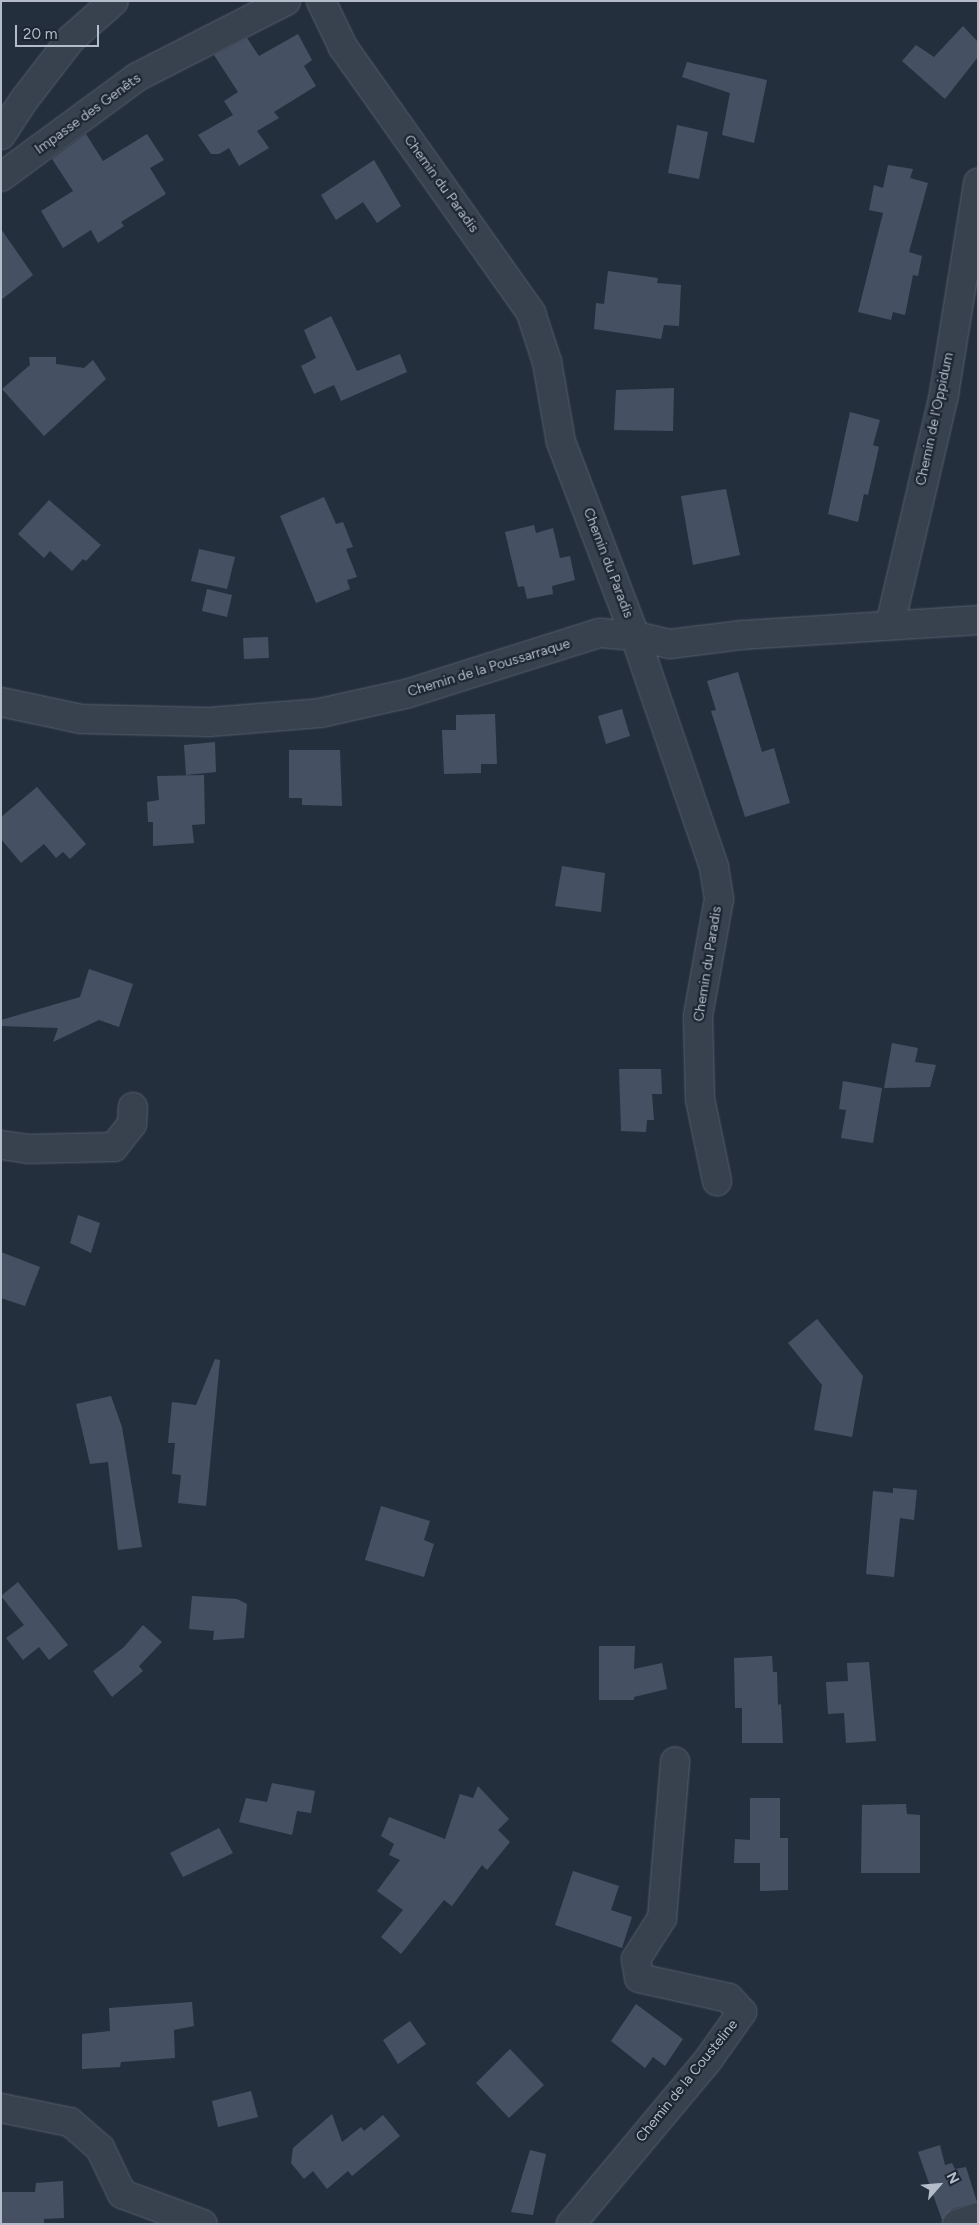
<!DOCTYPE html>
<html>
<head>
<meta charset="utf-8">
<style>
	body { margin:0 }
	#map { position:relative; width:979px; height:2225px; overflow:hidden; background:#242f3e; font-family:Figtree,sans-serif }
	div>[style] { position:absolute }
	.building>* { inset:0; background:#455162 }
	.roads { filter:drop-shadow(0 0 1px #565f6c) drop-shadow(0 0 1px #565f6c) }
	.minor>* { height:28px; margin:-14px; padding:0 14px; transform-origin:14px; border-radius:14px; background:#38414e }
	span { translate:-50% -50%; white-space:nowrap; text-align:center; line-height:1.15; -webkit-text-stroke:4.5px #1d2633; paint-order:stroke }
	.street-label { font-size:14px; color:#b4bcc9 }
	.frame { position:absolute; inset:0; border:2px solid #b4bcc9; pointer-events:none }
	.north { position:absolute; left:914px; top:2160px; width:50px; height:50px; -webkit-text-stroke:4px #1d2633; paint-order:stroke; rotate:63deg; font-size:14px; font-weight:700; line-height:20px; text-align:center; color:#b4bcc9 }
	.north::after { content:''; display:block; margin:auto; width:18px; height:22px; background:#b4bcc9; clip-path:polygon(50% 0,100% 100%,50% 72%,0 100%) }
	.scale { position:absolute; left:15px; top:25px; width:84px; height:22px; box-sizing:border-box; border:2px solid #b4bcc9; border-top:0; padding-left:6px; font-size:15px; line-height:18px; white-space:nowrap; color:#b4bcc9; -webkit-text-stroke:4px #1d2633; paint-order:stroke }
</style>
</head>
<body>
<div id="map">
	<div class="building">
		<div style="clip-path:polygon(963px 26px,978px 42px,978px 57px,945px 99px,902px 61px,916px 45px,934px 57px)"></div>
		<div style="clip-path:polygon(298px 34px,312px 60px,304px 66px,316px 86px,274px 112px,279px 118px,257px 131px,269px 148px,239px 166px,229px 148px,219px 154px,211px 154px,198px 135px,233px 115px,224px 101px,238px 92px,214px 55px,247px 38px,259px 56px)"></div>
		<div style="clip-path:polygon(687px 62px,767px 80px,754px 143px,722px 135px,730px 93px,682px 77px)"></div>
		<div style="clip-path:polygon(677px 125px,708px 132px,699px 179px,668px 173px)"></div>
		<div style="clip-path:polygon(86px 134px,103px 161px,147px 134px,164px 160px,150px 168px,166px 194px,121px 222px,124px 226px,98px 243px,91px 230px,63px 248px,41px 211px,73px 191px,52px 159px)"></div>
		<div style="clip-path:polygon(374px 160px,401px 206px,377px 223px,363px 202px,336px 220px,321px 195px)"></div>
		<div style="clip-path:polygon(888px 165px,913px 169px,910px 178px,928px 183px,909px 252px,922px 256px,918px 276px,913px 275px,905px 315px,893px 312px,891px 320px,858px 312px,883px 213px,869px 210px,874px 185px,883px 188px)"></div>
		<div style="clip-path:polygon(1px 229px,33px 275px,1px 300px)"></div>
		<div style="clip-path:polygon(608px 271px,658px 278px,657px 283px,681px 285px,679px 326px,664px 325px,661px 339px,594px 329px,596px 303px,604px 304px)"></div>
		<div style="clip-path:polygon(331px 316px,357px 371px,400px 354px,407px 372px,341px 401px,334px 385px,314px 394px,301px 366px,316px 358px,304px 330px)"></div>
		<div style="clip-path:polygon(29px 357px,56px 357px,56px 364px,84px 368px,93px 360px,106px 379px,44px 436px,2px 389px,30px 365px)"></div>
		<div style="clip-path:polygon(674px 388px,673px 431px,614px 430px,616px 390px)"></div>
		<div style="clip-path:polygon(850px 412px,880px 420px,873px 445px,879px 447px,868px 495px,864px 494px,858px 522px,828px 514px)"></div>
		<div style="clip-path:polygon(726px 489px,740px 555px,693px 565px,681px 496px)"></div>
		<div style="clip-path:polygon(324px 497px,336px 524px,343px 522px,353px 547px,346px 549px,357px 577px,347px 580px,350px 589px,316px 603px,280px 516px)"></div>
		<div style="clip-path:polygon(49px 500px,101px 545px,86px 561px,83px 559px,72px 571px,50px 551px,44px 558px,18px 534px)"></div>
		<div style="clip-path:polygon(534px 525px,536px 533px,553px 528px,560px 558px,570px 556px,575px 580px,552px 586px,553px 594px,527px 599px,524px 586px,518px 587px,505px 532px)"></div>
		<div style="clip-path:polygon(199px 549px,235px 557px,227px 589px,191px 581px)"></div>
		<div style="clip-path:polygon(207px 589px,232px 595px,227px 617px,202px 611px)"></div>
		<div style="clip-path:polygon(268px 637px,269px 658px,244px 659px,243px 638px)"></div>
		<div style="clip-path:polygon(738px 672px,762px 752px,774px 748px,790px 803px,745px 817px,711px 711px,716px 710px,707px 681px)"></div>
		<div style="clip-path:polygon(622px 709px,630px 736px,606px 744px,598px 716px)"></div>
		<div style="clip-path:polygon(495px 714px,497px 764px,481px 764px,481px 773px,444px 774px,442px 730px,456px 730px,456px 715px)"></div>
		<div style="clip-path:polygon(215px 742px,216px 772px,186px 775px,184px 745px)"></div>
		<div style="clip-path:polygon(289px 750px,340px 750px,342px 806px,302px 805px,302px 798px,289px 798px)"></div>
		<div style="clip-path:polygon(204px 775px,205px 824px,192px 825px,194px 843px,153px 846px,153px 822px,148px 822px,147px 802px,159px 800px,157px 776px)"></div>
		<div style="clip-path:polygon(37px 787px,86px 844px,70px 859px,63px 852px,56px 858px,44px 844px,21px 863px,1px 839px,1px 817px)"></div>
		<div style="clip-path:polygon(562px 866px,605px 873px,601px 912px,555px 906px)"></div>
		<div style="clip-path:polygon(89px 969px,133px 984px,119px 1027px,99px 1020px,53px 1042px,58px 1028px,1px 1026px,1px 1020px,80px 997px)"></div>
		<div style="clip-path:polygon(892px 1043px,918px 1048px,915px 1062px,936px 1065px,930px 1087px,884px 1088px)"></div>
		<div style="clip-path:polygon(619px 1069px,661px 1069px,662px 1094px,652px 1094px,654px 1120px,647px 1120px,646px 1132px,621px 1131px)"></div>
		<div style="clip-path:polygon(843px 1081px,882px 1088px,873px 1143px,841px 1138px,846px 1110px,839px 1109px)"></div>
		<div style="clip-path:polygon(78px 1215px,100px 1223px,91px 1253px,70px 1243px)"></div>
		<div style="clip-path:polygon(1px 1252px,40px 1267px,25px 1306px,1px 1298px)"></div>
		<div style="clip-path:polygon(817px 1319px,863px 1376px,852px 1437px,814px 1430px,822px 1385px,788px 1343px)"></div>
		<div style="clip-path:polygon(215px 1359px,220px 1360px,206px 1506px,178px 1503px,181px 1475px,172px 1474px,175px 1443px,168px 1443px,172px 1402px,196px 1405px)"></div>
		<div style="clip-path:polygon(111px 1396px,122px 1427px,142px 1547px,118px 1550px,108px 1462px,90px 1464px,76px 1404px)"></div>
		<div style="clip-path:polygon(893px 1488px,917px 1490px,914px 1520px,900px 1518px,894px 1577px,866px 1574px,873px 1491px,893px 1493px)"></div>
		<div style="clip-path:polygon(381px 1506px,430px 1521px,424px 1540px,434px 1544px,424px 1577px,365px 1560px)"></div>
		<div style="clip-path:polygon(18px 1582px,68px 1645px,49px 1660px,39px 1647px,23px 1660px,6px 1638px,24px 1625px,1px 1596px)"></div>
		<div style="clip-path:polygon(192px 1596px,237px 1599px,247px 1604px,244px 1638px,213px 1640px,214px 1631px,189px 1629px)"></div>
		<div style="clip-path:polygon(143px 1625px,162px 1642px,139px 1666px,143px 1671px,112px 1697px,93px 1671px,124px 1647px)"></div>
		<div style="clip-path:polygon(599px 1646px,635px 1646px,634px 1669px,662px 1663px,667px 1689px,634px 1697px,634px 1700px,599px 1700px)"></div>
		<div style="clip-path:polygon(772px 1656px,773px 1672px,777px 1672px,778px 1705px,781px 1704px,783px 1743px,742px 1743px,742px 1708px,735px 1708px,734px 1658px)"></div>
		<div style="clip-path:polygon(869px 1662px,876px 1741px,846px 1743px,844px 1713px,828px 1714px,826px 1682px,848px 1681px,847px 1663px)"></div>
		<div style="clip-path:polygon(272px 1783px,315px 1791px,311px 1813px,297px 1811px,292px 1835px,239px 1822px,246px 1798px,267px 1802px)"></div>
		<div style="clip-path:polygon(478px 1786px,509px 1819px,498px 1830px,510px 1842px,487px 1870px,482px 1865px,452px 1906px,444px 1900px,401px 1954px,381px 1937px,403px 1910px,377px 1891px,400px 1860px,389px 1855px,394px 1844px,381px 1836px,389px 1817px,445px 1839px,460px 1794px,473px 1798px)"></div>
		<div style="clip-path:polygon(750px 1798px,780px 1798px,780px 1838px,788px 1838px,788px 1890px,760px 1891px,760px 1863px,734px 1863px,735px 1839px,750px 1840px)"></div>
		<div style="clip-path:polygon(906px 1804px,907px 1814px,920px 1815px,920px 1873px,861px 1873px,862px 1805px)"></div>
		<div style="clip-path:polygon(219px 1828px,233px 1853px,183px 1877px,170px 1853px)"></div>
		<div style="clip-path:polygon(573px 1871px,619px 1886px,611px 1910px,632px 1917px,622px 1948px,555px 1925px)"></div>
		<div style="clip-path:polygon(192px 2002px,194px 2026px,174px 2030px,175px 2058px,121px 2062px,120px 2067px,82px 2069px,82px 2034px,110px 2031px,109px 2008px)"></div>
		<div style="clip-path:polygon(636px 2004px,683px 2039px,665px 2066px,653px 2057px,645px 2068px,611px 2041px)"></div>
		<div style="clip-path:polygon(410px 2021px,426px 2044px,398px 2064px,383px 2040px)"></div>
		<div style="clip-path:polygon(510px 2049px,544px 2085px,509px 2118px,476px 2083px)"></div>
		<div style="clip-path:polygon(251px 2091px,258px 2117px,218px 2127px,212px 2101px)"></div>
		<div style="clip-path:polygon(332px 2114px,342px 2142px,361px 2127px,364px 2131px,383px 2115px,400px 2136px,352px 2176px,348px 2171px,327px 2189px,313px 2171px,304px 2179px,291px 2163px,293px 2148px)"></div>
		<div style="clip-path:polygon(940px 2145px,945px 2165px,952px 2163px,955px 2169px,966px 2167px,977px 2202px,952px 2209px,942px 2220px,918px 2152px)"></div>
		<div style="clip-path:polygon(530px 2150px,546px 2154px,533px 2215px,511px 2212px)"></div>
		<div style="clip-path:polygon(63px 2181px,64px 2218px,44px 2219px,44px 2224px,1px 2224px,1px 2192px,35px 2192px,36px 2183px)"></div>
	</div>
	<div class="roads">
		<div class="minor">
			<div style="left:321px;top:1px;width:51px;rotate:64.4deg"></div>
			<div style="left:343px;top:47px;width:326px;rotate:54.7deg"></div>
			<div style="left:531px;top:313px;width:52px;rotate:71.9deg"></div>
			<div style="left:547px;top:362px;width:81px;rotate:80.1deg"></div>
			<div style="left:561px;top:442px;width:208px;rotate:69.1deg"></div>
			<div style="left:635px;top:636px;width:244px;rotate:71.1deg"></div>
			<div style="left:714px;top:867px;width:32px;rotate:81deg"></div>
			<div style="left:719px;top:899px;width:119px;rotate:100.2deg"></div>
			<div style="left:698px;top:1016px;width:83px;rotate:88.6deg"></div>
			<div style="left:700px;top:1099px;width:84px;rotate:78.3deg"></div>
			<div style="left:1px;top:135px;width:42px;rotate:-56.7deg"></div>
			<div style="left:24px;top:100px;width:77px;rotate:-52.4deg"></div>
			<div style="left:71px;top:39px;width:57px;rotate:-41.5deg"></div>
			<div style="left:1px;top:177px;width:169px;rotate:-36.3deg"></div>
			<div style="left:137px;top:77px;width:167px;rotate:-27deg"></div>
			<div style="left:890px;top:625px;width:237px;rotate:-76.8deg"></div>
			<div style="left:944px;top:394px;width:214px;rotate:-80.8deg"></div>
			<div style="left:1px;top:702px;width:82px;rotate:12deg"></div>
			<div style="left:81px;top:719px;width:128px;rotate:1.3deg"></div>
			<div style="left:209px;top:722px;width:111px;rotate:-4.6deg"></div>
			<div style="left:320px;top:713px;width:88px;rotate:-12.5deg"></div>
			<div style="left:406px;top:694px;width:203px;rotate:-17.5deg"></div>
			<div style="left:600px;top:633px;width:35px;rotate:5deg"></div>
			<div style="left:635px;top:636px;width:36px;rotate:13deg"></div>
			<div style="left:670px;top:644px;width:73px;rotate:-7.1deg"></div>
			<div style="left:742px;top:635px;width:236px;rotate:-3.6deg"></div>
			<div style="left:1px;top:1145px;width:27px;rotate:8deg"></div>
			<div style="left:28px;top:1149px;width:86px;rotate:-1.3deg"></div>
			<div style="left:114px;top:1147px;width:29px;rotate:-52deg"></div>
			<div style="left:132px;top:1124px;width:17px;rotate:-87deg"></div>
			<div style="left:1px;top:2108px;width:70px;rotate:11.5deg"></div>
			<div style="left:70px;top:2122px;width:40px;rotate:41deg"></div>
			<div style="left:100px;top:2148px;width:51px;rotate:64.4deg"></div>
			<div style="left:122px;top:2194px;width:86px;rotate:20.3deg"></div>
			<div style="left:571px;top:2224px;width:214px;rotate:-50.1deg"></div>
			<div style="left:708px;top:2060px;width:59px;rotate:-54.7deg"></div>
			<div style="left:742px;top:2012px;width:19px;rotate:-133deg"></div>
			<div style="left:729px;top:1998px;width:92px;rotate:-167.5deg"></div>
			<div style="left:639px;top:1978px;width:19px;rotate:-99deg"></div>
			<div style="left:636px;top:1959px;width:49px;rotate:-57.6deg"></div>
			<div style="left:662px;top:1918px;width:157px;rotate:-85.2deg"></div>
			<div style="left:957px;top:2224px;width:22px;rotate:-18deg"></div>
		</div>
	</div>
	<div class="street-label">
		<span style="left:88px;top:114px;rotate:-36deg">Impasse des Genêts</span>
		<span style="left:441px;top:184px;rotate:54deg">Chemin du Paradis</span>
		<span style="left:935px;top:419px;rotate:-78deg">Chemin de l'Oppidum</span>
		<span style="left:608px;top:563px;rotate:69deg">Chemin du Paradis</span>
		<span style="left:489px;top:668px;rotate:-17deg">Chemin de la Poussarraque</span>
		<span style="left:708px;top:964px;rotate:-81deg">Chemin du Paradis</span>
		<span style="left:687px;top:2081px;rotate:-51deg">Chemin de la Cousteline</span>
	</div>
	<div class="frame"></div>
	<div class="north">N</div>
	<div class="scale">20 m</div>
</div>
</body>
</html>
